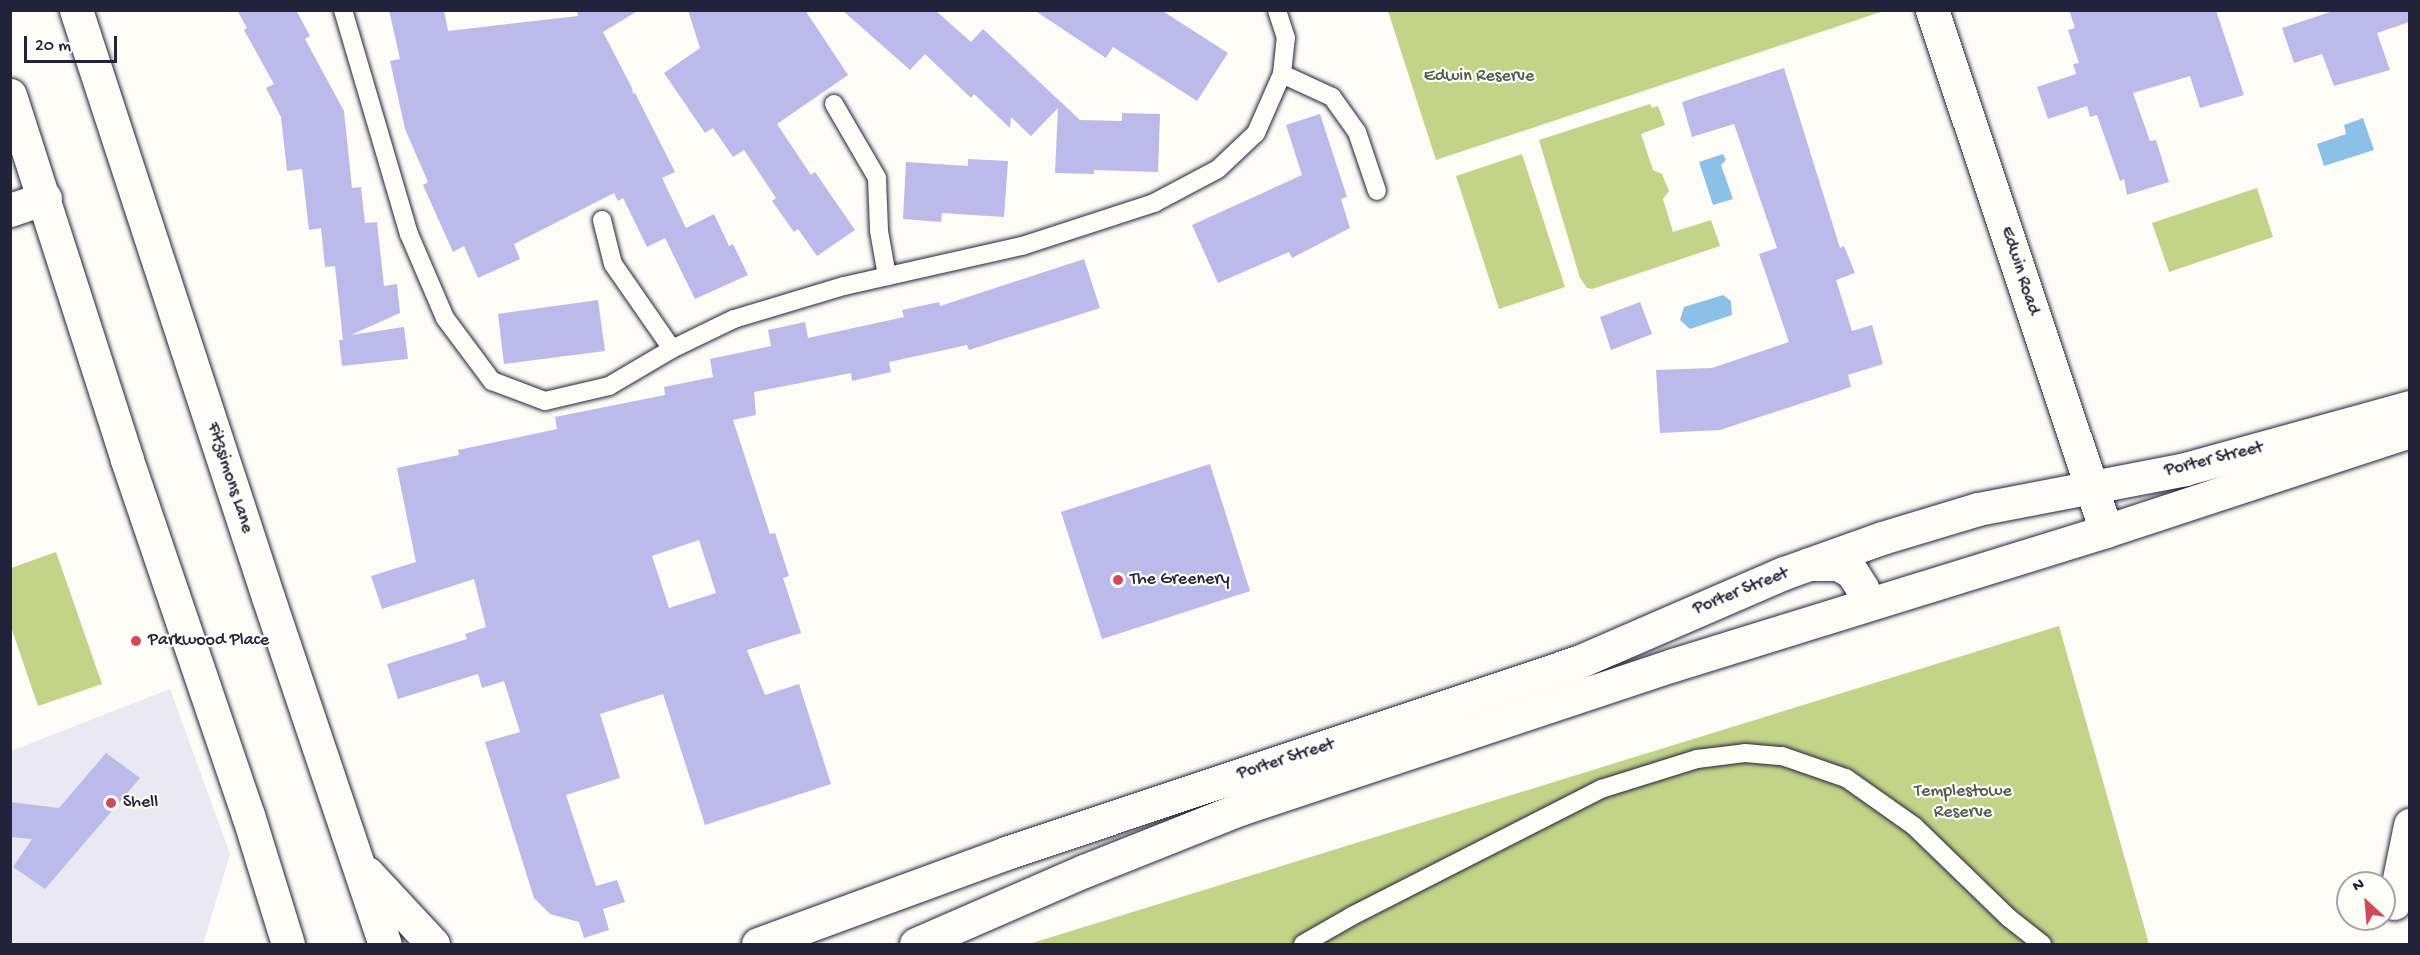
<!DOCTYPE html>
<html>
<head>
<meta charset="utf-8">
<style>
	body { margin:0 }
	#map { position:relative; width:2420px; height:955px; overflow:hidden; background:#fdfcf7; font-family:"Gochi Hand",sans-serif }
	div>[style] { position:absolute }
	.built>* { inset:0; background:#eae8f3 }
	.green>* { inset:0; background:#c3d387 }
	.water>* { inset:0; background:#8bc1e9 }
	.building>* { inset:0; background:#bcb9eb }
	.roads { filter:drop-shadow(0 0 2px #22223b) drop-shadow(0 0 2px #22223b) }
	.service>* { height:18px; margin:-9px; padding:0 9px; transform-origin:9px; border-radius:9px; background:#fdfcf7 }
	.minor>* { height:33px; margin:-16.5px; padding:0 16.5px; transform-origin:16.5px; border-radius:16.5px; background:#fdfcf7 }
	.primary>* { height:33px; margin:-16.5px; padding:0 16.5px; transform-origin:16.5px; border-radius:16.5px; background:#fdfcf7 }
	.dots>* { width:16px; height:16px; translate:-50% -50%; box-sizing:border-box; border:3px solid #fdfcf7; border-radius:50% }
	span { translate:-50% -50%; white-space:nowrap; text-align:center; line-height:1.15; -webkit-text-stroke:4.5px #fdfcf7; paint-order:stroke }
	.park-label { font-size:18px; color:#525752 }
	.street-label { font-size:18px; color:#22223b }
	.poi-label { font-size:18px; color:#22223b }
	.left { translate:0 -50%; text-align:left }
	.frame { position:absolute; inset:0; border:12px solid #22223b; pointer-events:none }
	.north { position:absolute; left:2336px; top:871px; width:60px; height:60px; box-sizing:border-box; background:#fdfcf7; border:2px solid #a5a5ac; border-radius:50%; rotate:334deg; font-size:16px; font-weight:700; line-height:24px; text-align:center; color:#22223b }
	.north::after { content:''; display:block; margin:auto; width:21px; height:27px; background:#d1495b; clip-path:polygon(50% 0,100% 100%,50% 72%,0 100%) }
	.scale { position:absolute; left:24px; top:36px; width:93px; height:27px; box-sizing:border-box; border:3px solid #22223b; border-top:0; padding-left:8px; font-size:18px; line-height:21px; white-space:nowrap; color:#22223b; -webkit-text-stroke:4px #fdfcf7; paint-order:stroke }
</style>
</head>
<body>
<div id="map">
	<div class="built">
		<div style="clip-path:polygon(170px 689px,230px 854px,203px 944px,11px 944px,11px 751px)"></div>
	</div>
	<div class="green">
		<div style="clip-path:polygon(1887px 10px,1436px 160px,1388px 11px,1388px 10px)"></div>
		<div style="clip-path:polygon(1650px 104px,1652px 108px,1658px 106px,1665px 125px,1641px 134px,1653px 170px,1662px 174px,1669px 191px,1663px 199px,1673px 232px,1711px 220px,1720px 246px,1592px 289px,1587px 288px,1580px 278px,1539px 140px)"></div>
		<div style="clip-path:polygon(1522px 154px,1565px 287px,1499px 309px,1456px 176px)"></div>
		<div style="clip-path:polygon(2257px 188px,2273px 237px,2169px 272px,2152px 223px)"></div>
		<div style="clip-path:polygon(56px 552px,102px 684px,38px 706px,11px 627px,11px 568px)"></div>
		<div style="clip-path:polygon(2059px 626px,2149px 944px,1029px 944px)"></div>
	</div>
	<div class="water">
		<div style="clip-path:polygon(2363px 118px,2374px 150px,2324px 166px,2317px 144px,2346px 134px,2344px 125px)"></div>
		<div style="clip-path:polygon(1723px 154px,1726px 160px,1721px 165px,1733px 199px,1713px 205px,1699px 162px)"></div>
		<div style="clip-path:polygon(1723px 295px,1731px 301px,1732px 315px,1690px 329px,1680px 320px,1684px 307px)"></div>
	</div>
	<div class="building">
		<div style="clip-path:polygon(237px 10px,296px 10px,310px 36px,305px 39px,344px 111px,352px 188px,361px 187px,365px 223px,377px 222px,384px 286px,397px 284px,400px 313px,351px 335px,404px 327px,408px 359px,342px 366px,339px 340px,343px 340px,335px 266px,325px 267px,321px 228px,309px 230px,302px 169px,287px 171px,281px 117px,266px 88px,274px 84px,244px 30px,247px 28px)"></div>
		<div style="clip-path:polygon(389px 10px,444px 10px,448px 31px,578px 16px,577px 10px,639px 10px,603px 32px,632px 88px,633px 94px,635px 93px,675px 172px,662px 178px,686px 228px,714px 214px,729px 246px,733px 244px,748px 275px,695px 299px,665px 238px,647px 247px,623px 198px,618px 201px,614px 193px,514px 244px,520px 259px,478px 278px,464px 246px,453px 252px,423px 185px,428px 182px,405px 129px,390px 61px,400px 59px)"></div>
		<div style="clip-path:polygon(688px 10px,805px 10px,848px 75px,777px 124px,811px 175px,815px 172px,855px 230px,817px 256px,798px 229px,794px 232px,772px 201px,776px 198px,744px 150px,733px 157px,713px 128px,705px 133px,664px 73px,700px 48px)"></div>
		<div style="clip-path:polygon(842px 10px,935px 10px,971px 42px,983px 29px,1080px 120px,1122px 121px,1122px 113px,1160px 114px,1158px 172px,1094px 170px,1094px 174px,1055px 173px,1058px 108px,1031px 136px,1011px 117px,1010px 128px,974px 94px,971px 98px,925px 54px,910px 70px)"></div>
		<div style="clip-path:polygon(1034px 10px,1161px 10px,1228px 53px,1197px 101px,1113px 47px,1106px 58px)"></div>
		<div style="clip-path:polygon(2069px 10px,2216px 10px,2244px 95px,2200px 108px,2190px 76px,2133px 93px,2150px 141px,2156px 140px,2169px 182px,2127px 195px,2124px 179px,2120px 181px,2097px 115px,2090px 117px,2087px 106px,2048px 119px,2037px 87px,2076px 74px,2073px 64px,2079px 63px,2068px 30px,2075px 28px)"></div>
		<div style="clip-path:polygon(2336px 10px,2409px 10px,2409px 22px,2377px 33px,2390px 70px,2334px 86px,2322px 54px,2294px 63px,2282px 28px)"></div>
		<div style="clip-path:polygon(1784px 68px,1840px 248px,1844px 246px,1855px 273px,1836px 280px,1852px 331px,1872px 325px,1883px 364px,1848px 375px,1851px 387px,1720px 430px,1660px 433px,1656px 370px,1712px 368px,1789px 342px,1759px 254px,1777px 248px,1734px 124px,1692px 137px,1682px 102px)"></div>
		<div style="clip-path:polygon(1320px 114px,1347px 197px,1341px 199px,1350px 228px,1292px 258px,1289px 252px,1218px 283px,1192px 225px,1302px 175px,1286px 125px)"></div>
		<div style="clip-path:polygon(968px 159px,1008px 161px,1004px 217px,942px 213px,941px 222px,903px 219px,906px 162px,968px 166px)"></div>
		<div style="clip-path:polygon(evenodd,1084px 259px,1100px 308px,969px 350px,967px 345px,889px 362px,891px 372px,852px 381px,851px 373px,754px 392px,756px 415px,733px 420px,770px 534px,775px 533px,789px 576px,783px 578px,801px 633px,747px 650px,765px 695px,799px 684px,831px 784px,705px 825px,663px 694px,600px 714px,620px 778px,566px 795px,596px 886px,617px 880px,625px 902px,603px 909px,609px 930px,584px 938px,579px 922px,550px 914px,534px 898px,485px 742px,520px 732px,504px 681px,482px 688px,478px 674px,398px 699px,387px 664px,467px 639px,465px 634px,486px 627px,474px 579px,382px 609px,371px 576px,416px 562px,397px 468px,459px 455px,458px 450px,557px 429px,555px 417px,665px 395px,664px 387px,713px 377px,710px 359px,771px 346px,768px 330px,805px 322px,808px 338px,904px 317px,902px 310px,939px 302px,940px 306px,1084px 259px,699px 540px,716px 593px,669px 608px,652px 556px,699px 540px)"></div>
		<div style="clip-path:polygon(598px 300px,605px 351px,504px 364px,498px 314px)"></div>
		<div style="clip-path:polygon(1640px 302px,1652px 334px,1611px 350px,1600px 317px)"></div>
		<div style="clip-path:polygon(1210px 464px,1250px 591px,1102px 639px,1061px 512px)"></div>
		<div style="clip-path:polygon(106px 753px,140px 778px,45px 889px,13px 867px,32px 839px,10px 837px,10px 802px,59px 808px)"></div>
	</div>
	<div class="roads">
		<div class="service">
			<div style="left:343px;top:10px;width:234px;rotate:73.6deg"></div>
			<div style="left:409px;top:234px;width:91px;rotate:66.8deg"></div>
			<div style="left:445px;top:318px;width:79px;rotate:53.3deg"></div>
			<div style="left:492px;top:381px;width:57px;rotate:20.7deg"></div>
			<div style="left:545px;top:401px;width:66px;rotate:-13.2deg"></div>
			<div style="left:609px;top:386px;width:73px;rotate:-30.4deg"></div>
			<div style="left:672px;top:349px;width:69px;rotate:-25.8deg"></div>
			<div style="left:734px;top:319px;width:115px;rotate:-16.7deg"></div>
			<div style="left:844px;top:286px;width:182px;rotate:-12.7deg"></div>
			<div style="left:1022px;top:246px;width:139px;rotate:-18deg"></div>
			<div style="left:1154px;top:203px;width:72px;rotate:-28deg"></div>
			<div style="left:1218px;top:169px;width:52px;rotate:-43.5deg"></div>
			<div style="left:1256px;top:133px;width:64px;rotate:-66.2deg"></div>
			<div style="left:1282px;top:74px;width:36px;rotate:-84deg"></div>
			<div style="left:1286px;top:38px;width:29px;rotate:-108deg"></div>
			<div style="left:1282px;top:74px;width:55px;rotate:24.7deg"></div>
			<div style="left:1332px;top:97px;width:43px;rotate:54.5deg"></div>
			<div style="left:1357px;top:132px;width:62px;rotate:71.3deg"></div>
			<div style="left:834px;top:104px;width:86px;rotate:59.8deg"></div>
			<div style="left:877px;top:178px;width:53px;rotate:87.8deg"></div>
			<div style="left:879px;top:231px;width:46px;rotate:79.9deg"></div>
			<div style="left:602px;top:220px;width:45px;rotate:76deg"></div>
			<div style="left:613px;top:264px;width:103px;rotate:55.2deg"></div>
			<div style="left:1303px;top:944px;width:56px;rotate:-29.7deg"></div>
			<div style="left:1352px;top:916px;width:280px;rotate:-27deg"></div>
			<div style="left:1601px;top:789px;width:101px;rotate:-17.4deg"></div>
			<div style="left:1697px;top:759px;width:48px;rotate:-7.1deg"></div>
			<div style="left:1745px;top:753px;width:37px;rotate:5deg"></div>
			<div style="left:1782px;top:756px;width:68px;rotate:19deg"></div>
			<div style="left:1846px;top:778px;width:83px;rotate:35.2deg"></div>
			<div style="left:1914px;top:826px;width:132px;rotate:44.1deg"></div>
			<div style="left:2009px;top:918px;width:42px;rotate:38.2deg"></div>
		</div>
		<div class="minor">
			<div style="left:1932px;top:10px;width:549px;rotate:71.53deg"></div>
			<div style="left:10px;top:210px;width:37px;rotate:-19deg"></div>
			<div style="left:1809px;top:564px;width:29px"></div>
			<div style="left:1838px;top:564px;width:16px;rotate:30deg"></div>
			<div style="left:1852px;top:572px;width:19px;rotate:58deg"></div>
			<div style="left:1862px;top:588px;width:17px;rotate:83deg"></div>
			<div style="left:2394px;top:903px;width:80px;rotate:-78.4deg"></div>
		</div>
		<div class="primary">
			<div style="left:76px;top:10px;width:618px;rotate:71.89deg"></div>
			<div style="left:268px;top:597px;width:366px;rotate:71.4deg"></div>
			<div style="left:10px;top:95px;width:383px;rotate:72.2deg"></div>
			<div style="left:127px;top:460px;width:375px;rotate:71.2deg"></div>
			<div style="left:248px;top:815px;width:135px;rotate:72.8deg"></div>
			<div style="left:367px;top:873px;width:97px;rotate:47.1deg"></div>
			<div style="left:758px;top:944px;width:264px;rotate:-20.1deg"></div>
			<div style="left:1006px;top:853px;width:603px;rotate:-18.46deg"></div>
			<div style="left:1578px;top:662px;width:224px;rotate:-23.4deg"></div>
			<div style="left:1784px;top:573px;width:104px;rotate:-19.7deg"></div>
			<div style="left:1882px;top:538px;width:100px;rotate:-16.8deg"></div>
			<div style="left:1978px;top:509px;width:211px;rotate:-10.9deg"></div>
			<div style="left:2185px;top:469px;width:233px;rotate:-15.4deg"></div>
			<div style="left:916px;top:944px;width:183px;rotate:-23.5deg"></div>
			<div style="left:1084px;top:871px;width:168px;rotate:-21.7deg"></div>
			<div style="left:1240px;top:809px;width:456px;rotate:-18.4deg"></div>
			<div style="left:1673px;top:665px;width:453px;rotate:-17.2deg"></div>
			<div style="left:2106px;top:531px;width:320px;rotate:-18.2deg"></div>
		</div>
	</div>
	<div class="dots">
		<div style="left:1118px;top:580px;background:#d1495b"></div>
		<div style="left:136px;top:641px;background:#d1495b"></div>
		<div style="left:111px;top:803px;background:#d1495b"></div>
	</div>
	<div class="park-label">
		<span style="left:1479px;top:77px">Edwin Reserve</span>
		<span style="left:1963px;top:803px">Templestowe<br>Reserve</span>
	</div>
	<div class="street-label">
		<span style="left:2019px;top:271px;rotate:72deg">Edwin Road</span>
		<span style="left:2214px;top:460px;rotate:-14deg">Porter Street</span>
		<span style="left:229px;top:478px;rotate:72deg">Fitzsimons Lane</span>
		<span style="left:1741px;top:592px;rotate:-22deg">Porter Street</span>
		<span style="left:1286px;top:760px;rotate:-18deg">Porter Street</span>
	</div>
	<div class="poi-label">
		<span class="left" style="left:1130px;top:580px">The Greenery</span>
		<span class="left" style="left:148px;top:641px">Parkwood Place</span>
		<span class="left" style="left:123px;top:803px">Shell</span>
	</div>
	<div class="frame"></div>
	<div class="north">N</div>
	<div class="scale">20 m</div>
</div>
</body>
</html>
